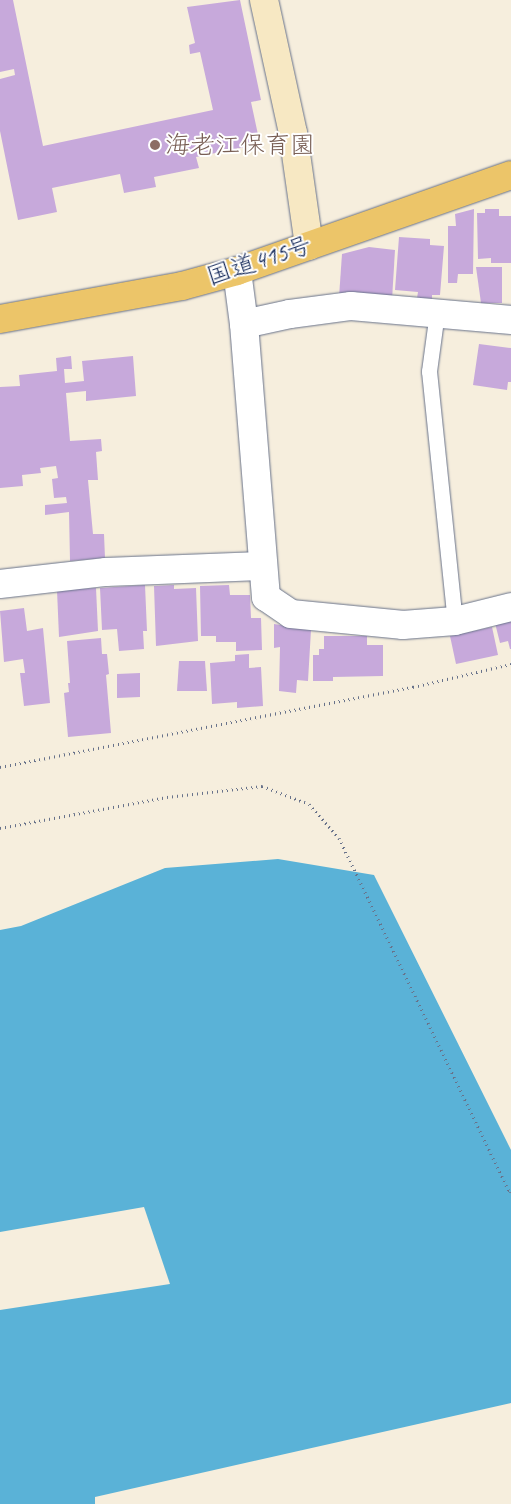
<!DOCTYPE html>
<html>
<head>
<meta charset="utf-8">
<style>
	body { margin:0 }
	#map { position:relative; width:511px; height:1504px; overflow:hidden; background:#f6eedd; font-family:Caveat,"Klee One",sans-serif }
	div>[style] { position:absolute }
	.water>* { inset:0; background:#5ab2d7 }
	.pier>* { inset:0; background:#f6eedd }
	.building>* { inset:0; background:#c7a9db }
	.path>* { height:3px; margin-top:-1.5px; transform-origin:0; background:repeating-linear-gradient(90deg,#68728a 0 1px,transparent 0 5px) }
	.roads { filter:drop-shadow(0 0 1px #68728a) drop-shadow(0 0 1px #68728a) }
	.lane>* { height:15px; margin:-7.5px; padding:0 7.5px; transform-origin:7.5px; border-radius:7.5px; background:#fff }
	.street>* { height:28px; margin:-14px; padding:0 14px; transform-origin:14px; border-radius:14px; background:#fff }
	.secondary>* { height:28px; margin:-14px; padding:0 14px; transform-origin:14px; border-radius:14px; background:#f7e8c3 }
	.highway>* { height:28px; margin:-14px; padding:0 14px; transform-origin:14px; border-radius:14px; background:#ecc569 }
	.dots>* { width:14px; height:14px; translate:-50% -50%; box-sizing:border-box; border:2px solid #fff; border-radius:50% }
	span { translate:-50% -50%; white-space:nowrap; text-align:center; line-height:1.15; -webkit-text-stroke:4px #fff; paint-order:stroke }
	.education-label { font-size:25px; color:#785e54 }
	.left { translate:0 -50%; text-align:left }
	.street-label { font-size:25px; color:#1b2f5e }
</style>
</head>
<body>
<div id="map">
	<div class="water">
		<div style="clip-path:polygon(278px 859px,374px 875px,511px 1150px,511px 1504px,0 1504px,0 930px,21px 926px,165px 868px)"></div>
	</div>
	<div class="pier">
		<div style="clip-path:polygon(144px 1207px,170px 1284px,0 1310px,0 1232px)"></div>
		<div style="clip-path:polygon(511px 1403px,511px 1504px,95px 1504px,95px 1497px)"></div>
	</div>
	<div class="building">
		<div style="clip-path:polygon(0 0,13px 0,43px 146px,213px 110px,200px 52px,190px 54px,189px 45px,195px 43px,187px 7px,240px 0,261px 100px,251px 102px,260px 144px,196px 157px,199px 168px,154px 177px,156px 187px,124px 193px,120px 174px,52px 188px,57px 212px,18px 220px,0 131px,0 79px,15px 75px,14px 69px,0 72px)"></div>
		<div style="clip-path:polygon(474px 209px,473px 274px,458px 274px,457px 283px,448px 283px,448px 226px,456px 226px,455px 214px)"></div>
		<div style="clip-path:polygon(485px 209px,499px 209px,499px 216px,511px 216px,511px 263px,491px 263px,491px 258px,478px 259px,477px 213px,485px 213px)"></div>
		<div style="clip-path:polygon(399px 237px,430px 239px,430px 245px,444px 246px,440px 295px,432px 295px,432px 299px,417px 298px,418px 292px,395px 290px)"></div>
		<div style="clip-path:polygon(369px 247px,395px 250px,392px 300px,339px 297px,342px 254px)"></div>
		<div style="clip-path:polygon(476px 267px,502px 267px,502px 303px,481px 303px)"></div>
		<div style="clip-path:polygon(479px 344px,511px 348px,511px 382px,508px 382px,507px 390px,473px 385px)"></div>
		<div style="clip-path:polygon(71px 356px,72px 369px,64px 369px,65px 383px,84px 381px,82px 361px,133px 356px,136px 396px,86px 401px,86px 391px,66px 393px,70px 441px,101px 439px,102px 451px,96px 452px,98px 480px,88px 480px,93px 534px,104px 534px,105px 558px,70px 561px,69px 512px,45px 515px,45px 505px,67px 503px,66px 497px,54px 498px,52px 479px,58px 478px,56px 466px,40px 468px,41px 473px,22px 475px,23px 486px,0 488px,0 387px,20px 386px,19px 375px,57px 371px,56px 358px)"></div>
		<div style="clip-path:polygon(145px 585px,147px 631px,143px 631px,144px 649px,119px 651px,117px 629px,102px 630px,100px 588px)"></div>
		<div style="clip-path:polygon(174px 585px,174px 589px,196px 588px,198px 641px,156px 646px,154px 586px)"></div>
		<div style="clip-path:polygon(229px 585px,230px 595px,250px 595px,251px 618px,261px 618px,262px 650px,236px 651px,236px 642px,216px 642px,216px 636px,201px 636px,200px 586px)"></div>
		<div style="clip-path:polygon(96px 588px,98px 631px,59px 637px,57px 590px)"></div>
		<div style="clip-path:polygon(24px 608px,27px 631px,43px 628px,50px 703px,24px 706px,20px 673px,25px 673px,23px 659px,4px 662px,0 611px)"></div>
		<div style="clip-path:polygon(511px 619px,511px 649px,510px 649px,508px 641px,500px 643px,495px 623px)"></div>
		<div style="clip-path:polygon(274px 624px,311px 630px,308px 681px,297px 680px,296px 693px,279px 691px,280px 647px,274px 648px)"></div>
		<div style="clip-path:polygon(492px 627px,498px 655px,456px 664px,450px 636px)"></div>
		<div style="clip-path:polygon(324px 636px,367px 636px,367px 645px,383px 645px,383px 676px,333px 677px,333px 681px,313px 681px,313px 655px,319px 655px,319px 649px,324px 649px)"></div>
		<div style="clip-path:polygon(101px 638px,102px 654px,107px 654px,109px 674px,106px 675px,111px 733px,68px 737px,64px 693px,69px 692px,68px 683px,70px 683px,67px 641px)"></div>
		<div style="clip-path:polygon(249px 654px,249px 668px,261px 667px,263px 706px,237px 708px,237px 702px,212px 704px,210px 663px,235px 661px,235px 655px)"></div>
		<div style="clip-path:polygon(179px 661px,205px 661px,207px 691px,177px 691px)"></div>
		<div style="clip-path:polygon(140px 673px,140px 697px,117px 698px,117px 674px)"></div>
	</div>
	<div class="path">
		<div style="left:0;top:767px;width:421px;rotate:-11deg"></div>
		<div style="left:413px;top:687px;width:101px;rotate:-13.2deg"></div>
		<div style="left:0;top:828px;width:170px;rotate:-10.5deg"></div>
		<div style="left:167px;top:797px;width:96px;rotate:-6.6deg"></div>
		<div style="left:262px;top:786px;width:50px;rotate:21deg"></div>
		<div style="left:309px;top:804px;width:45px;rotate:48.6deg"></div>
		<div style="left:339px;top:838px;width:393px;rotate:64.3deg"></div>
		<div style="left:509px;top:1192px;width:4px;rotate:-56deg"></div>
	</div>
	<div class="roads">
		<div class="lane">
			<div style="left:437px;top:312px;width:60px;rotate:97.7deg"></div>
			<div style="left:429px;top:371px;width:251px;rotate:84.1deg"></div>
		</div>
		<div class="street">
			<div style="left:237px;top:271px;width:53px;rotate:82.5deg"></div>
			<div style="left:244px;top:324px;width:274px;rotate:85.4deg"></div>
			<div style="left:266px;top:597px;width:30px;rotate:34deg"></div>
			<div style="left:291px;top:614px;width:113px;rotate:5.6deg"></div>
			<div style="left:403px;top:625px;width:52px;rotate:-4.4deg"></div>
			<div style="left:455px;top:621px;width:58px;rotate:-14deg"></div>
			<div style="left:244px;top:324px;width:47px;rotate:-12.3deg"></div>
			<div style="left:290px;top:314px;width:62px;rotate:-7.5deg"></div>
			<div style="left:351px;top:306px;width:161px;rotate:5deg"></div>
			<div style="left:0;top:584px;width:107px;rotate:-6.5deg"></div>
			<div style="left:106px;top:572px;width:155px;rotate:-2.2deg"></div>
		</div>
		<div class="secondary">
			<div style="left:264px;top:0;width:136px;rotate:77.7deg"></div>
			<div style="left:293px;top:133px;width:114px;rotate:81.9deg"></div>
		</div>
		<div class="highway">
			<div style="left:0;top:319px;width:185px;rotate:-10.3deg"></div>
			<div style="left:182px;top:286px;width:57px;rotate:-15.3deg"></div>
			<div style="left:237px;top:271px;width:290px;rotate:-19.3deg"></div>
		</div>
	</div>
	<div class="dots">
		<div style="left:155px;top:145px;background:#8d6e63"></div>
	</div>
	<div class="education-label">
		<span class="left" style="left:165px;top:145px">海老江保育園</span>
	</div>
	<div class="street-label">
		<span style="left:259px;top:261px;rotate:-18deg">国道415号</span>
	</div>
</div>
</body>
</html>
